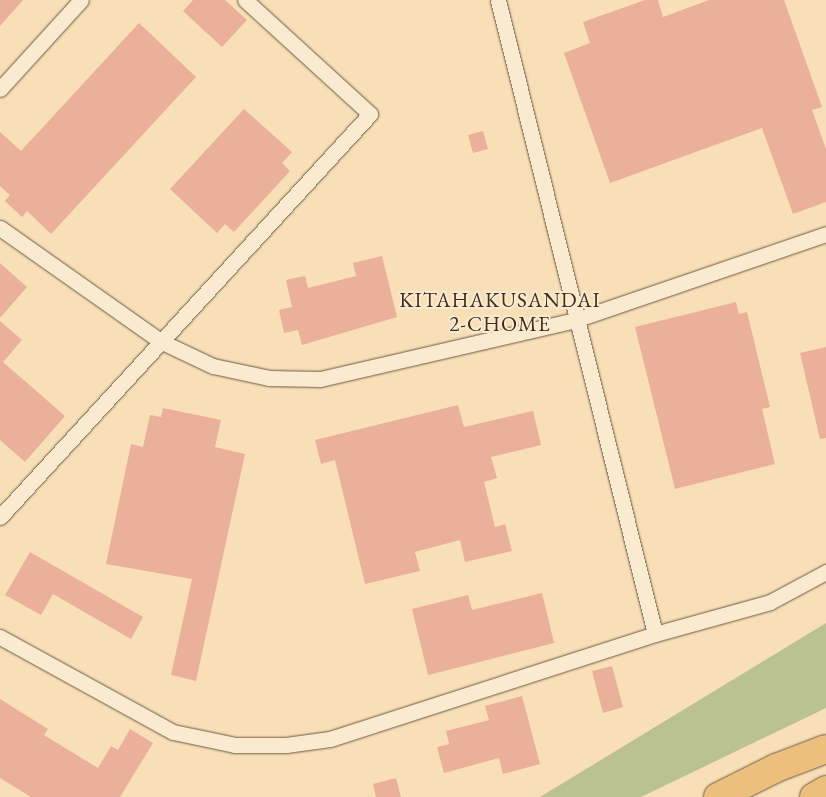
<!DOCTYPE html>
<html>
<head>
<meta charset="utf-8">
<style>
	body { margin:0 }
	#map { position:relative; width:826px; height:797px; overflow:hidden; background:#f8dfb7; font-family:"EB Garamond",serif }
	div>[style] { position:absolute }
	.green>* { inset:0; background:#bac290 }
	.building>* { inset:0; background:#ebb099 }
	.roads { filter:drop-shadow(0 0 1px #6f5a41) drop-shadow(0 0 1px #6f5a41) }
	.minor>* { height:15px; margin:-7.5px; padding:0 7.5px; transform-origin:7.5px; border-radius:7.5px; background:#faead0 }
	.motorway>* { height:28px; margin:-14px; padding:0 14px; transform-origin:14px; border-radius:14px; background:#ecc07c }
	span { translate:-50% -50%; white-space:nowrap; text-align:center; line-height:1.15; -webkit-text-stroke:4px #faead0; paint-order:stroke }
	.neighbourhood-label { font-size:21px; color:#412d1a; letter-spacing:1px }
</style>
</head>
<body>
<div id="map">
	<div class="green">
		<div style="clip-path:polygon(826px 623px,826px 708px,641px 797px,540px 797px)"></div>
	</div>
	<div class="building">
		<div style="clip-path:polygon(0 0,23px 0,0 26px)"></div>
		<div style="clip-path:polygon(193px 0,225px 0,247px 20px,222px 47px,183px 11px)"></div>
		<div style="clip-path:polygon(645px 0,658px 0,663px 17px,709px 0,784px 0,822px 107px,812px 110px,826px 149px,826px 202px,793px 214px,762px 128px,610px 183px,564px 53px,590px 43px,583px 22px)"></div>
		<div style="clip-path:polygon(139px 23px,196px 77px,51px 234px,27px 211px,22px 217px,5px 201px,10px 195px,0 186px,0 132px,21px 151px)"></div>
		<div style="clip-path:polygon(244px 109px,292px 152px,282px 163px,290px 171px,234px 232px,225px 224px,217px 233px,170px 189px)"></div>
		<div style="clip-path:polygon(483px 131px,488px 149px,473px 153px,468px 135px)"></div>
		<div style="clip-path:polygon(382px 256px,397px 317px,302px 345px,298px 330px,284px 333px,279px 310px,292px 307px,286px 280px,305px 276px,308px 288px,356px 276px,353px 263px)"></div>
		<div style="clip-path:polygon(0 263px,27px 287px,0 318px)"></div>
		<div style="clip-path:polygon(736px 302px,739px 314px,747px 312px,770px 407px,762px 409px,775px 464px,675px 489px,635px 327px)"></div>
		<div style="clip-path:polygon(0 321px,22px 340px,3px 362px,65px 416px,25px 462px,0 440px)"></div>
		<div style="clip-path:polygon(826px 347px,826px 438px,820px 439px,800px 353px)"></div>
		<div style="clip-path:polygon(458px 405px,464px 427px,533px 411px,541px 445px,491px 457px,497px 478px,484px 482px,495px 527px,505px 524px,512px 551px,465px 562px,460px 540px,415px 552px,420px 571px,365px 584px,335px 460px,321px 464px,315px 440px)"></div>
		<div style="clip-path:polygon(163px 408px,221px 420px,215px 447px,245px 454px,196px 681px,171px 675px,192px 579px,106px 564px,131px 444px,143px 447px,150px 415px,161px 417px)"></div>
		<div style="clip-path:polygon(30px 552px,143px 617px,131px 639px,53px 594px,41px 615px,5px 595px)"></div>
		<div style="clip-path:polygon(542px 593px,554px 643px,428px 675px,412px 609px,468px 595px,472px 610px)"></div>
		<div style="clip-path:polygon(612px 666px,623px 707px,603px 713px,592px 671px)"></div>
		<div style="clip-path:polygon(522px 696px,540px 764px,503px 774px,499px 758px,444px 773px,437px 747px,449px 744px,446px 731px,489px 720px,485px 706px)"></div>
		<div style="clip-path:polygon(0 699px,48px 729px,44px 735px,98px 768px,111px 746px,118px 750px,130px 729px,153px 743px,120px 797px,31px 797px,0 778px)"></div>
		<div style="clip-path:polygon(396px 778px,401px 797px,376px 797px,373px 784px)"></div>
	</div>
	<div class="roads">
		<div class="minor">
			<div style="left:498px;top:0;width:653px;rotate:76.09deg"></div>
			<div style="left:0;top:89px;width:120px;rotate:-47.7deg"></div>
			<div style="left:0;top:228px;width:196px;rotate:35.2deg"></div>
			<div style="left:160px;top:341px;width:59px;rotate:25.3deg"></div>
			<div style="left:213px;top:366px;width:57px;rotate:12.1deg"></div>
			<div style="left:269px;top:378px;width:51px;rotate:1.1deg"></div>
			<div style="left:320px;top:379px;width:262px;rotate:-13deg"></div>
			<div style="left:575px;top:320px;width:265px;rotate:-18.9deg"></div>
			<div style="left:0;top:517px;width:547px;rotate:-47.44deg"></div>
			<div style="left:370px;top:114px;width:169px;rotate:-137.6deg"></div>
			<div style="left:0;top:637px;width:197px;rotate:28.8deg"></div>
			<div style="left:173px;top:732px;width:63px;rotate:11.8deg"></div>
			<div style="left:235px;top:745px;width:51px"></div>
			<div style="left:286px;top:745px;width:44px;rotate:-7.8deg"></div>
			<div style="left:330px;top:739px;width:342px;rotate:-17.9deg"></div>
			<div style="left:655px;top:634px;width:119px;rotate:-15.5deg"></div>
			<div style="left:770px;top:602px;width:64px;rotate:-28.2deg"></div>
		</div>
		<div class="motorway">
			<div style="left:718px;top:797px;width:65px;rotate:-26.6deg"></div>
			<div style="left:776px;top:768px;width:53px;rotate:-20.8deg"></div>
			<div style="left:814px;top:797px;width:14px;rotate:-30deg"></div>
		</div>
	</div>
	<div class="neighbourhood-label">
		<span style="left:500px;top:312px">KITAHAKUSANDAI<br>2-CHOME</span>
	</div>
</div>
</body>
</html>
